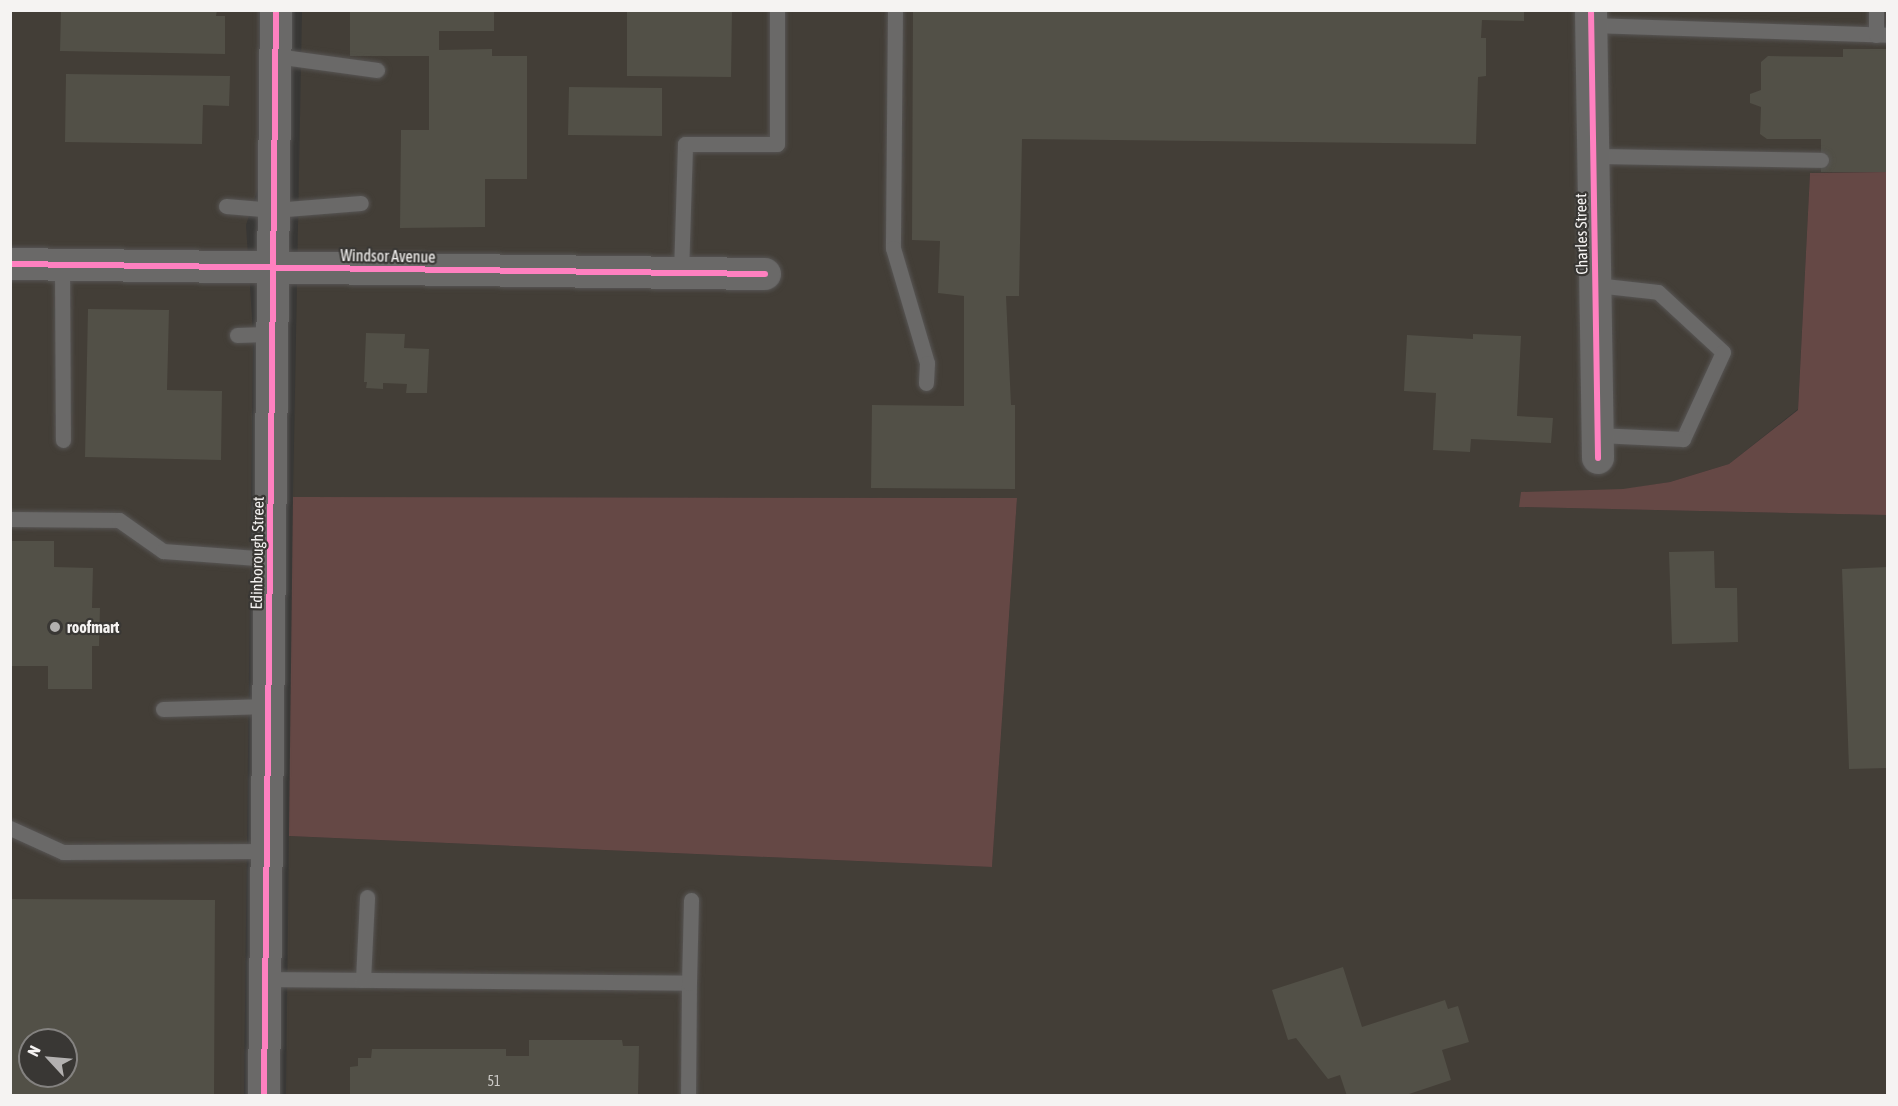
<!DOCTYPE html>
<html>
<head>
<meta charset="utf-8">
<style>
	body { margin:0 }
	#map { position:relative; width:1898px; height:1106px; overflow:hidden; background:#383735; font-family:"Asap Condensed",sans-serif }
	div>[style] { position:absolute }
	.built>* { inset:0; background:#433e37 }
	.green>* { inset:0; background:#654845 }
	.building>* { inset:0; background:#525047 }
	.roads { filter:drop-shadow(0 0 2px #575554) drop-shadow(0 0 2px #575554) }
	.lane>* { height:15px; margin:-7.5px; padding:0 7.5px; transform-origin:7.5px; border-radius:7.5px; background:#6a6968 }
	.street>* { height:32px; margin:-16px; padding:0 16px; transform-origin:16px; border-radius:16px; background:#6a6968 }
	.cycleway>* { height:6px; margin:-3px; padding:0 3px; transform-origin:3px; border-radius:3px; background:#ff80c0 }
	.dots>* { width:16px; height:16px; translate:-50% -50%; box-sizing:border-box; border:3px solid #393734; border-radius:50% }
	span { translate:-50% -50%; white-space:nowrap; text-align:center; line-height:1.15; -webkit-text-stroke:4.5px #393734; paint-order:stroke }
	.number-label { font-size:14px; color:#cccac7 }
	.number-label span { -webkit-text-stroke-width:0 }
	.street-label { font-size:16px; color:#f5f3f2 }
	.poi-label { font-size:16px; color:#f5f3f2; font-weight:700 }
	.left { translate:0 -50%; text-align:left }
	.frame { position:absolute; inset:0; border:12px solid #f5f3f2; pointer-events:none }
	.north { position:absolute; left:18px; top:1028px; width:60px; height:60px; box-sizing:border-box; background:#393734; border:2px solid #848280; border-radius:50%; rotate:296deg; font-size:16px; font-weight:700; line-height:24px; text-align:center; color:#f5f3f2 }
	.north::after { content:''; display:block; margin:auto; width:21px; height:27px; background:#b3b1b0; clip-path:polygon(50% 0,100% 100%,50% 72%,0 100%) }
</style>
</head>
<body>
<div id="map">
	<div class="built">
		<div style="clip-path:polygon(evenodd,10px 11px,259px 11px,258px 188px,246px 225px,253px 333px,244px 1095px,11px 1095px,10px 11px,30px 1040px,66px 1040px,66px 1076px,30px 1076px,30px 1040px)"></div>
		<div style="clip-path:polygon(302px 11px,1887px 11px,1887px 172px,1810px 173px,1798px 409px,1729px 464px,1670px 482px,1520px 507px,1887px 515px,1887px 1095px,286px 1096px,289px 836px,992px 867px,1017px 498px,293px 497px)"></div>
	</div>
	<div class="green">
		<div style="clip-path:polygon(1887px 172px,1887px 515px,1519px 507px,1521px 492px,1623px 489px,1670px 482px,1729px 464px,1798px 410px,1810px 173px)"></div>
		<div style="clip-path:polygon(293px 497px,1017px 498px,992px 867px,289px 836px)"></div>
	</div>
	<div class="building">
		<div style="clip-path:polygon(61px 10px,217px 10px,216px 16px,225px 16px,225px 54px,60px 51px)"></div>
		<div style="clip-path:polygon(350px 10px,494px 10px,494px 31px,439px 31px,439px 50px,492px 49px,492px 56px,527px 56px,527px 179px,485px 179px,485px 227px,400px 228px,401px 130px,429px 130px,429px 56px,350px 56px)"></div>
		<div style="clip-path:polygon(627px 10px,732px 10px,731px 77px,627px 76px)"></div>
		<div style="clip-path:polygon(913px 10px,1524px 10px,1524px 21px,1482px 20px,1481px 38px,1486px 38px,1486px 76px,1478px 77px,1476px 144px,1022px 139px,1019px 296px,1006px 296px,1011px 405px,1015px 405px,1015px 489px,871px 488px,872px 405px,964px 406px,964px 296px,938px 293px,940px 241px,912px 240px)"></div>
		<div style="clip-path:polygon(1843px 49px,1888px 49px,1888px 172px,1821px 172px,1821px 139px,1767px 139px,1760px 134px,1761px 107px,1750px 103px,1750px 94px,1761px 90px,1761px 62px,1768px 56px,1843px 57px)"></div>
		<div style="clip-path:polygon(66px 74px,230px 76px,229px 106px,203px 105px,202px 144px,65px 142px)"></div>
		<div style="clip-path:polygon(569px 87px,662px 88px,662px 136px,568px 135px)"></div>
		<div style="clip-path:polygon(88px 309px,169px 310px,167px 390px,222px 391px,221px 460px,85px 457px)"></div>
		<div style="clip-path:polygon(366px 333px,405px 334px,404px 348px,429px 349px,427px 393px,406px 393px,407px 384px,383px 383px,383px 389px,366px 388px,367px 382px,364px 382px)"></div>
		<div style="clip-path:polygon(1473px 334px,1521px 336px,1517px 416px,1553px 418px,1551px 443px,1471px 439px,1470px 452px,1433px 450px,1436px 393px,1404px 391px,1407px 335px,1473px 339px)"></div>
		<div style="clip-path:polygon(10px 541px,54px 541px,54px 567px,93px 568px,92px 608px,100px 608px,99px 646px,92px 646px,92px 689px,48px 689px,48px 666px,10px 666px)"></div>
		<div style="clip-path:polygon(1714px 551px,1715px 588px,1737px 588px,1738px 642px,1672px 644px,1669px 552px)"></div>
		<div style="clip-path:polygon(1888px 567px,1888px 768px,1849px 769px,1842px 569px)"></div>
		<div style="clip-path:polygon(evenodd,10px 899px,215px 900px,214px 1096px,10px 1096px,10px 899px,30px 1040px,66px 1040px,66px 1076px,30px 1076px,30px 1040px)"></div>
		<div style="clip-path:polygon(1343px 967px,1362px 1027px,1445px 1000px,1448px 1009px,1458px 1006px,1469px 1042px,1442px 1050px,1451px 1080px,1403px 1096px,1347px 1096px,1340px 1075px,1328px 1079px,1296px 1038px,1288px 1040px,1272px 990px)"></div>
		<div style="clip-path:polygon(529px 1040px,622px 1040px,623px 1046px,639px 1046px,638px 1096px,350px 1096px,350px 1067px,358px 1066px,358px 1058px,371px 1058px,372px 1049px,506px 1049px,506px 1056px,529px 1056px)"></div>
	</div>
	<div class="roads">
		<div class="lane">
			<div style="left:895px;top:10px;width:238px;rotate:90.5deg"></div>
			<div style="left:893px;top:248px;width:120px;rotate:73.5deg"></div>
			<div style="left:927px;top:363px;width:20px;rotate:93deg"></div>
			<div style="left:1591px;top:25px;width:297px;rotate:1.9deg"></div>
			<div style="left:1876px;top:35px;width:25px;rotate:-90deg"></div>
			<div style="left:276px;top:56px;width:102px;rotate:7.9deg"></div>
			<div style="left:1593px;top:156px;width:228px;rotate:1deg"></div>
			<div style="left:226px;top:206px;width:48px;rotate:4.8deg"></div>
			<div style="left:274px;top:210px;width:87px;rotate:-4.6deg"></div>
			<div style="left:62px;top:264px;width:176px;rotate:89.7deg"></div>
			<div style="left:681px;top:273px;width:129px;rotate:-88.2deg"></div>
			<div style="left:685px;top:144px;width:92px"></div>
			<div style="left:777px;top:144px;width:134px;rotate:-90deg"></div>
			<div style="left:1596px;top:285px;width:62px;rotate:6.4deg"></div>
			<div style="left:1658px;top:292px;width:88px;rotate:42.7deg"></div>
			<div style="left:1723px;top:352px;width:96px;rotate:114.7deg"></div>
			<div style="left:1683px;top:439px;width:85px;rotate:-177.3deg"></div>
			<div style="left:237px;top:335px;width:36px;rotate:-2deg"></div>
			<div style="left:10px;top:519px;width:109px;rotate:0.5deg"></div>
			<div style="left:119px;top:520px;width:54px;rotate:35.2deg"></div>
			<div style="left:163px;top:551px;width:107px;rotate:4.3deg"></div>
			<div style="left:163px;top:709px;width:106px;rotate:-1.6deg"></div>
			<div style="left:10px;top:828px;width:58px;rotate:24.4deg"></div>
			<div style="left:63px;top:852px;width:204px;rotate:-0.3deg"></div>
			<div style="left:266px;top:979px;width:423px;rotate:0.5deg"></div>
			<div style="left:689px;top:983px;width:113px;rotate:90.5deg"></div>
			<div style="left:363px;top:980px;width:83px;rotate:-87.2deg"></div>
			<div style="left:689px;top:983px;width:83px;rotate:-88.6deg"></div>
		</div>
		<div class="street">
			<div style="left:1591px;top:10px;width:448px;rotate:89.1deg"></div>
			<div style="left:10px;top:264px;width:755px;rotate:0.76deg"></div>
			<div style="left:264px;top:1096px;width:1086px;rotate:-89.37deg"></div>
		</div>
	</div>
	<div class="cycleway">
		<div style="left:1591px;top:10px;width:448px;rotate:89.1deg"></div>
		<div style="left:10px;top:264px;width:755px;rotate:0.76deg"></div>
		<div style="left:264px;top:1096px;width:1086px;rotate:-89.37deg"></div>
	</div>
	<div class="dots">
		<div style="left:55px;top:627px;background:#b3b1b0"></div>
	</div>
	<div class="number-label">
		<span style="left:494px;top:1081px">51</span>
	</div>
	<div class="street-label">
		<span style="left:1581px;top:234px;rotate:-91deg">Charles Street</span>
		<span style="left:388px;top:256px;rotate:1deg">Windsor Avenue</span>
		<span style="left:257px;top:553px;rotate:-89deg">Edinborough Street</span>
	</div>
	<div class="poi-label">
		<span class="left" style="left:67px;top:627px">roofmart</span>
	</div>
	<div class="frame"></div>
	<div class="north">N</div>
</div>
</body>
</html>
